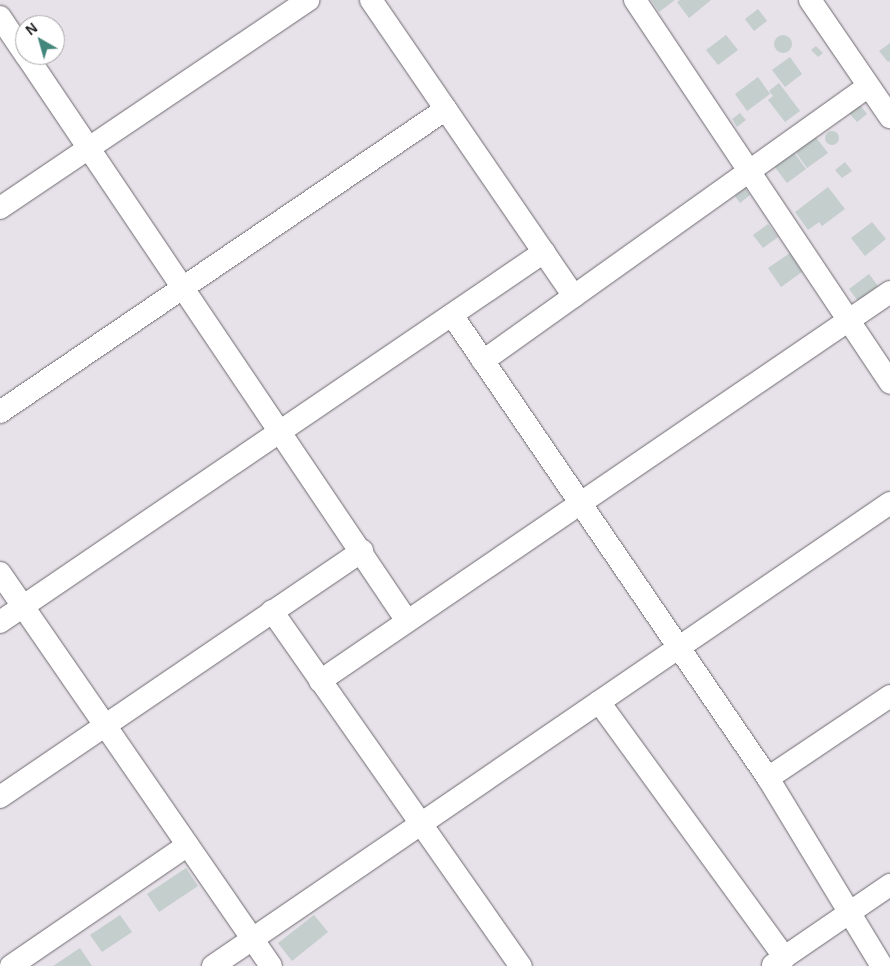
<!DOCTYPE html>
<html>
<head>
<meta charset="utf-8">
<style>
	body { margin:0 }
	#map { position:relative; width:890px; height:966px; overflow:hidden; background:#e7e1e9; font-family:Helvetica,sans-serif }
	div>[style] { position:absolute }
	.building>* { inset:0; background:#c4cecc }
	.round { border-radius:50% }
	.roads { filter:drop-shadow(0 0 1px #6d686f) drop-shadow(0 0 1px #6d686f) }
	.street>* { height:22px; margin:-11px; padding:0 11px; transform-origin:11px; border-radius:11px; background:#fff }
	span { translate:-50% -50%; white-space:nowrap; text-align:center; line-height:1.15; -webkit-text-stroke:4.5px #fff; paint-order:stroke }
	.north { position:absolute; left:15px; top:15px; width:50px; height:50px; box-sizing:border-box; background:#fff; border:1px solid #a7a6a7; border-radius:50%; rotate:322deg; font-size:14px; font-weight:700; line-height:20px; text-align:center; color:#222023 }
	.north::after { content:''; display:block; margin:auto; width:18px; height:22px; background:#43877c; clip-path:polygon(50% 0,100% 100%,50% 72%,0 100%) }
</style>
</head>
<body>
<div id="map">
	<div class="building">
		<div style="clip-path:polygon(651px 0,675px 0,659px 12px)"></div>
		<div style="clip-path:polygon(680px 0,711px 0,689px 18px,677px 2px)"></div>
		<div style="clip-path:polygon(758px 9px,767px 21px,754px 31px,745px 19px)"></div>
		<div style="clip-path:polygon(726px 35px,738px 50px,718px 65px,706px 50px)"></div>
		<div class="round" style="left:774px;top:35px;width:18px;height:18px"></div>
		<div style="clip-path:polygon(890px 43px,890px 61px,888px 62px,879px 51px)"></div>
		<div style="clip-path:polygon(816px 46px,823px 53px,818px 57px,811px 50px)"></div>
		<div style="clip-path:polygon(790px 57px,802px 74px,785px 87px,772px 70px)"></div>
		<div style="clip-path:polygon(758px 77px,770px 94px,747px 111px,735px 94px)"></div>
		<div style="clip-path:polygon(779px 83px,800px 111px,785px 122px,768px 100px,773px 96px,769px 91px)"></div>
		<div style="clip-path:polygon(860px 105px,867px 114px,857px 122px,849px 113px)"></div>
		<div style="clip-path:polygon(740px 113px,746px 120px,737px 127px,732px 119px)"></div>
		<div class="round" style="left:825px;top:131px;width:14px;height:14px"></div>
		<div style="clip-path:polygon(814px 135px,828px 153px,807px 168px,794px 150px)"></div>
		<div style="clip-path:polygon(793px 151px,806px 169px,787px 183px,774px 166px)"></div>
		<div style="clip-path:polygon(845px 162px,852px 171px,842px 178px,835px 170px)"></div>
		<div style="clip-path:polygon(828px 187px,845px 209px,822px 226px,819px 222px,808px 230px,795px 212px)"></div>
		<div style="clip-path:polygon(745px 188px,750px 195px,740px 203px,735px 196px)"></div>
		<div style="clip-path:polygon(872px 222px,886px 239px,865px 256px,851px 238px)"></div>
		<div style="clip-path:polygon(768px 224px,778px 237px,763px 248px,753px 235px)"></div>
		<div style="clip-path:polygon(790px 253px,802px 272px,781px 287px,768px 268px)"></div>
		<div style="clip-path:polygon(869px 274px,878px 286px,858px 301px,849px 289px)"></div>
		<div style="clip-path:polygon(186px 868px,198px 886px,159px 912px,147px 894px)"></div>
		<div style="clip-path:polygon(120px 915px,132px 932px,102px 952px,90px 935px)"></div>
		<div style="clip-path:polygon(314px 915px,328px 932px,292px 961px,278px 943px)"></div>
		<div style="clip-path:polygon(80px 948px,92px 966px,53px 966px)"></div>
	</div>
	<div class="roads">
		<div class="street">
			<div style="left:371px;top:0;width:359px;rotate:55.6deg"></div>
			<div style="left:635px;top:0;width:460px;rotate:56.3deg"></div>
			<div style="left:810px;top:0;width:142px;rotate:55.6deg"></div>
			<div style="left:0;top:17px;width:45px;rotate:56deg"></div>
			<div style="left:26px;top:55px;width:682px;rotate:56.05deg"></div>
			<div style="left:0;top:208px;width:372px;rotate:-34deg"></div>
			<div style="left:452px;top:315px;width:561px;rotate:55.69deg"></div>
			<div style="left:768px;top:778px;width:220px;rotate:58.8deg"></div>
			<div style="left:483px;top:361px;width:473px;rotate:-35.5deg"></div>
			<div style="left:0;top:412px;width:539px;rotate:-34.19deg"></div>
			<div style="left:0;top:573px;width:477px;rotate:55.4deg"></div>
			<div style="left:272px;top:611px;width:434px;rotate:55deg"></div>
			<div style="left:0;top:622px;width:658px;rotate:-34.22deg"></div>
			<div style="left:320px;top:681px;width:690px;rotate:-34.31deg"></div>
			<div style="left:599px;top:702px;width:316px;rotate:54deg"></div>
			<div style="left:768px;top:778px;width:147px;rotate:-33.9deg"></div>
			<div style="left:0;top:797px;width:438px;rotate:-34.2deg"></div>
			<div style="left:773px;top:965px;width:142px;rotate:-34.4deg"></div>
			<div style="left:11px;top:966px;width:214px;rotate:-34.4deg"></div>
			<div style="left:213px;top:966px;width:820px;rotate:-34.37deg"></div>
		</div>
	</div>
	<div class="north">N</div>
</div>
</body>
</html>
